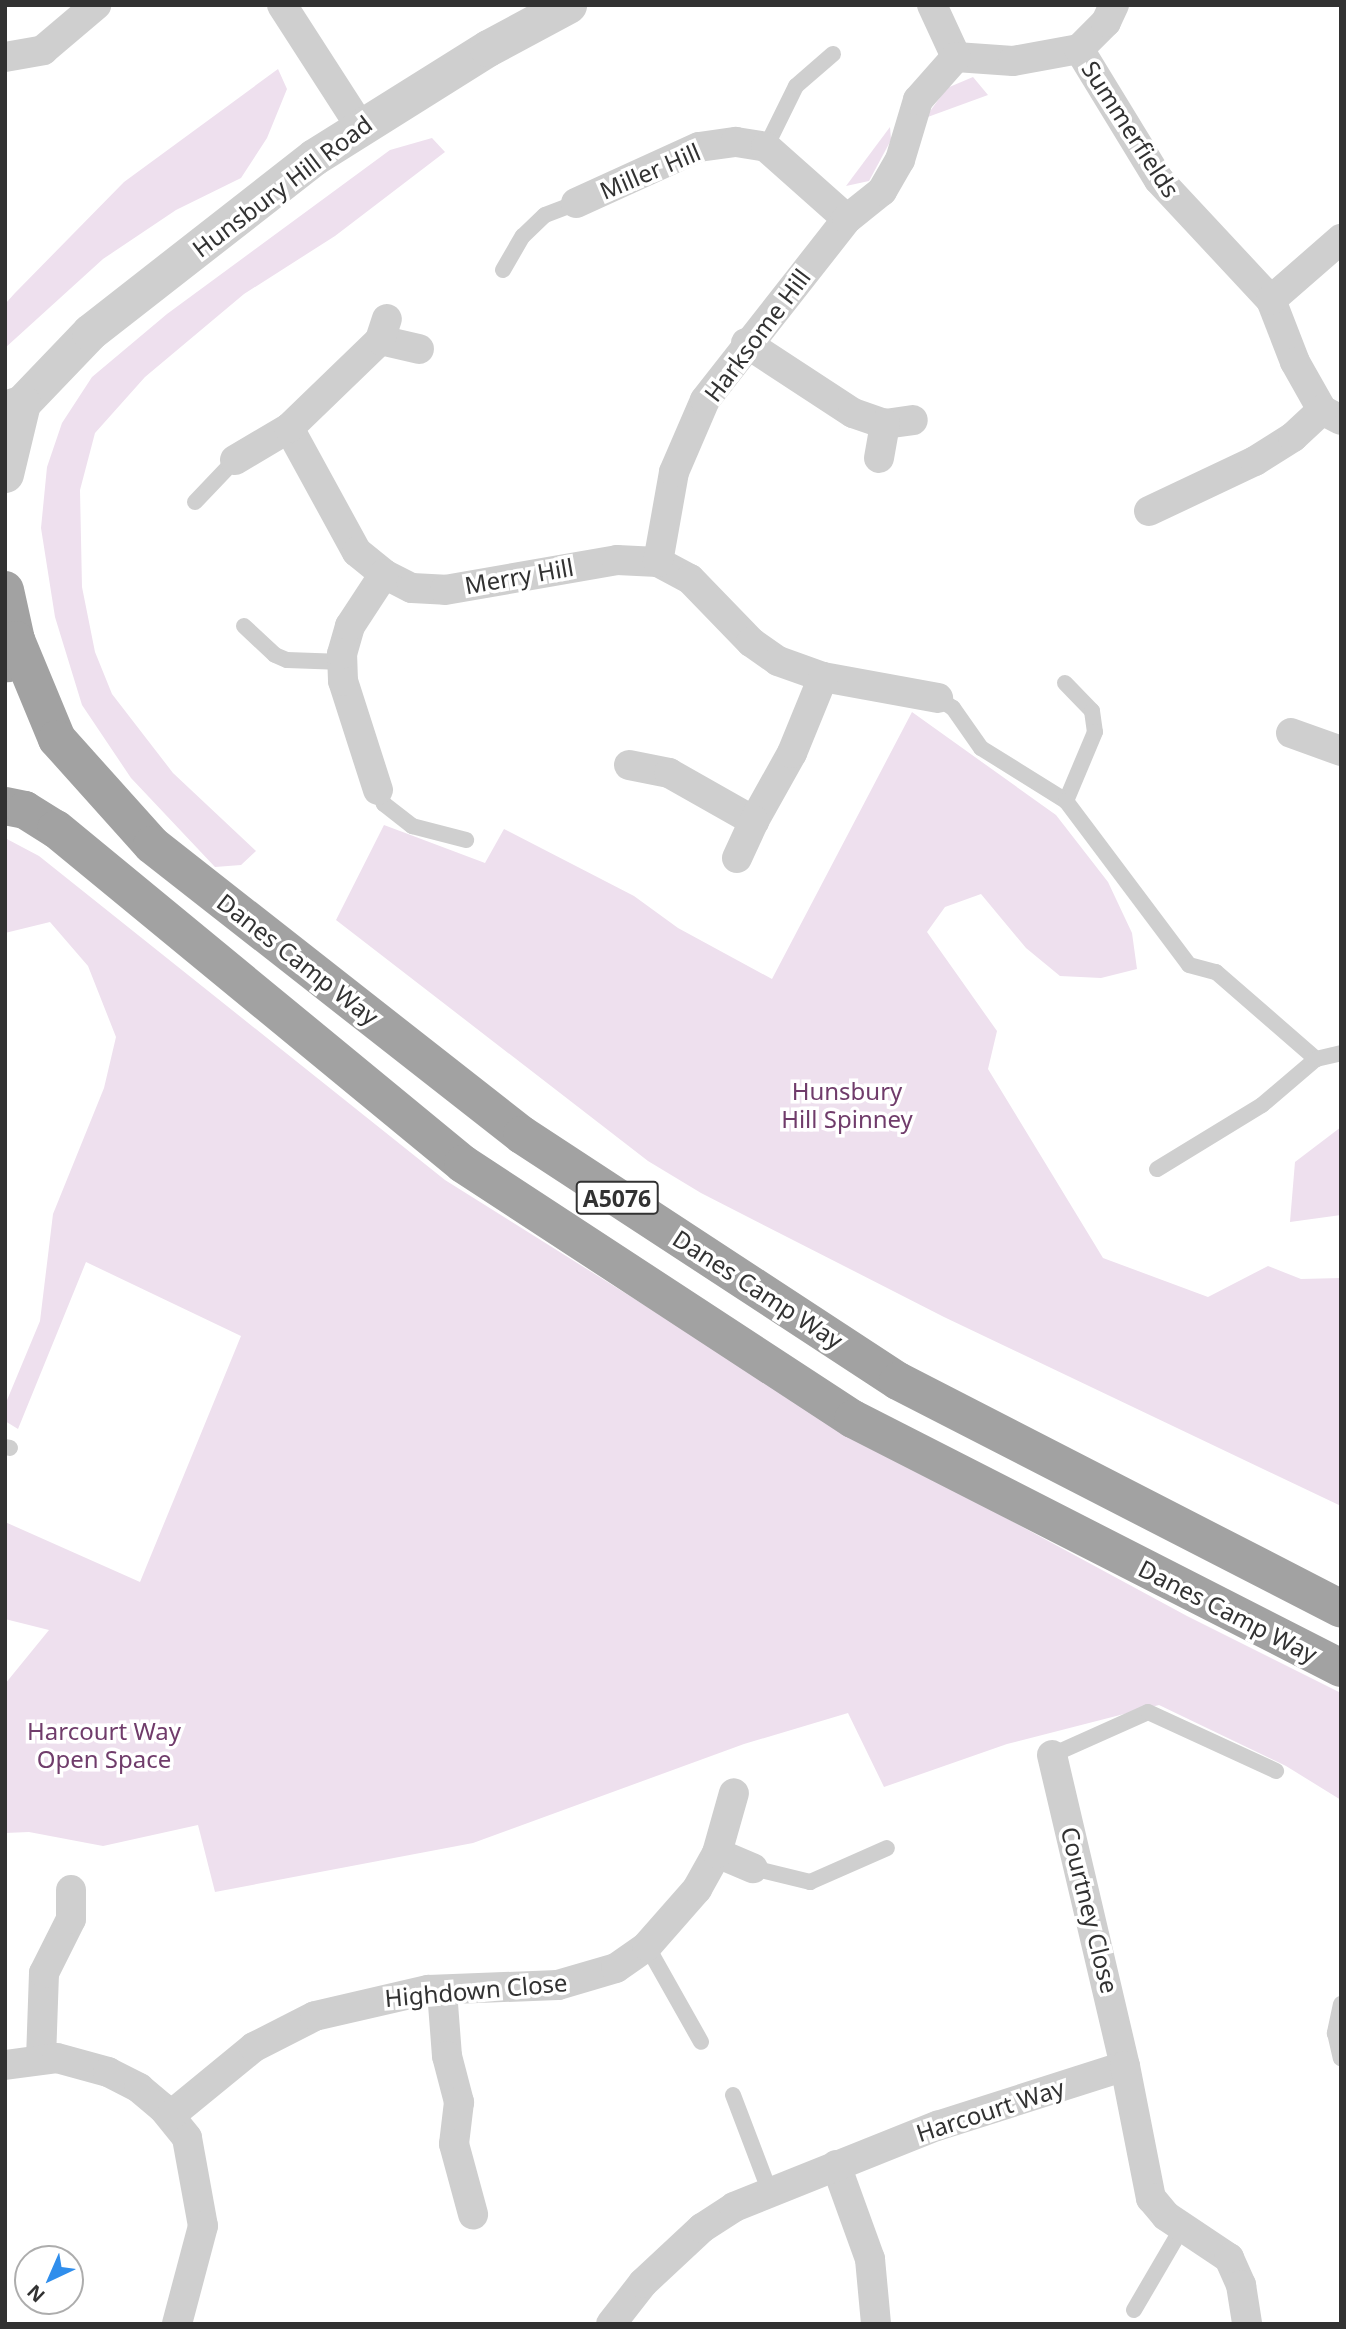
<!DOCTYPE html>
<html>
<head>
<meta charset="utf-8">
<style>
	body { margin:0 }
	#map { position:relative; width:1346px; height:2329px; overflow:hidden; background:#fff; font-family:"Noto Sans",sans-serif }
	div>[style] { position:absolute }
	.green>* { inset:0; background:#eee0ee }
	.service>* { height:16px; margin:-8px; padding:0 8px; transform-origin:8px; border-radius:8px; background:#cfcfcf }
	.minor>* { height:30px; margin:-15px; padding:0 15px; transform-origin:15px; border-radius:15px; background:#cfcfcf }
	.tertiary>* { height:37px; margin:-18.5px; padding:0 18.5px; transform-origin:18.5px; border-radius:18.5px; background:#cfcfcf }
	.trunk>* { height:38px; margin:-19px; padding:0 19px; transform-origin:19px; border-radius:19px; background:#a2a2a2 }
	span { translate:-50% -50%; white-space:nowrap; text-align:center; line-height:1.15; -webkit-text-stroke:7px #fff; paint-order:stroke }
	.shield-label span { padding:2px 5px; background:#fff; border:2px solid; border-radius:5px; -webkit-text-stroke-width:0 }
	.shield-label { font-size:23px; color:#323232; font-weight:700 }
	.street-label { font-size:24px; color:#323232 }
	.park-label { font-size:24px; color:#703c6b }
	.frame { position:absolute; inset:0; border:7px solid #323232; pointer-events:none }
	.north { position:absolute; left:14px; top:2245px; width:70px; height:70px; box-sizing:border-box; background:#fff; border:2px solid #adadad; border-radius:50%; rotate:224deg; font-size:19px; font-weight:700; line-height:28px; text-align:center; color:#323232 }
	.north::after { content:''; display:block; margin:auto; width:24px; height:32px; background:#308eec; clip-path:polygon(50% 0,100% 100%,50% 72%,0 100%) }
</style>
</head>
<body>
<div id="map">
	<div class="green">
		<div style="clip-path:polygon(278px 69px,287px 89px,267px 138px,241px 178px,176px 210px,103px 259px,5px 348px,5px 304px,15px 293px,124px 182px)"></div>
		<div style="clip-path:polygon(973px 77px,988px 95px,925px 118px,947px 88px)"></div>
		<div style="clip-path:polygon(890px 127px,891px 140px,869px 181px,846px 186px)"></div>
		<div style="clip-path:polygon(432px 138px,445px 152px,335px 236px,244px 294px,145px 377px,95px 433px,80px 490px,82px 587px,95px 652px,112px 694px,173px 773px,256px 851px,241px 865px,215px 867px,131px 778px,82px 705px,55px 617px,41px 528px,47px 467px,62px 423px,92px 377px,167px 314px,390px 150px)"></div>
		<div style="clip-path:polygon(912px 712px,1056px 815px,1108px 882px,1132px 933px,1137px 969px,1101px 978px,1060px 976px,1026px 948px,981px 894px,945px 907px,927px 932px,997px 1031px,988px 1069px,1103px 1258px,1208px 1297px,1268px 1266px,1301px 1279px,1341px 1278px,1341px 1506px,944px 1317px,701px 1193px,648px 1161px,336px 920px,384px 825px,485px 863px,504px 829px,634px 896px,678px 928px,772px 979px)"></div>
		<div style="clip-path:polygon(5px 838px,39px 856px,445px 1180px,845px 1431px,1187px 1616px,1341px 1693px,1341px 1800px,1286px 1766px,1159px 1705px,1007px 1744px,884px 1787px,848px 1713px,744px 1744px,473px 1843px,215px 1892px,198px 1825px,103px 1846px,29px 1832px,5px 1833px,5px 1684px,49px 1630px,5px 1619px,5px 1522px,140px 1582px,241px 1336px,86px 1262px,18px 1429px,5px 1421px,5px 1405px,40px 1321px,53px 1214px,104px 1088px,116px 1037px,88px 966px,50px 922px,5px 933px)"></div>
		<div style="clip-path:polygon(1341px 1127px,1341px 1215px,1290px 1222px,1295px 1162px)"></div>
	</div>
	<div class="service">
		<div style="left:766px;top:147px;width:68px;rotate:-63.8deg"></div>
		<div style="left:796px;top:86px;width:49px;rotate:-40.9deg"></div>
		<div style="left:503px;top:270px;width:39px;rotate:-60deg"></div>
		<div style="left:523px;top:236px;width:30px;rotate:-44deg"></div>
		<div style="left:545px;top:215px;width:33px;rotate:-21deg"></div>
		<div style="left:195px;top:502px;width:58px;rotate:-46.4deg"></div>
		<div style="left:244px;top:626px;width:42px;rotate:43.1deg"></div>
		<div style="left:275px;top:655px;width:13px;rotate:23deg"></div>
		<div style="left:287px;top:660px;width:56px;rotate:2deg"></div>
		<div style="left:1065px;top:683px;width:39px;rotate:46deg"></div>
		<div style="left:1092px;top:711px;width:21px;rotate:82deg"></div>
		<div style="left:1095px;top:732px;width:75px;rotate:112.8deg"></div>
		<div style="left:938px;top:698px;width:18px;rotate:34deg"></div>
		<div style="left:953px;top:708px;width:49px;rotate:55deg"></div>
		<div style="left:981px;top:748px;width:100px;rotate:31.9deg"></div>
		<div style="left:1066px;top:801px;width:205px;rotate:53.1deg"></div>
		<div style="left:1189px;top:965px;width:28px;rotate:15deg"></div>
		<div style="left:1216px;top:972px;width:133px;rotate:41deg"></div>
		<div style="left:1316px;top:1059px;width:71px;rotate:139.6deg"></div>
		<div style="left:1262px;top:1105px;width:123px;rotate:148.6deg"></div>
		<div style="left:378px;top:790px;width:15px;rotate:67deg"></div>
		<div style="left:384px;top:804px;width:36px;rotate:38deg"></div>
		<div style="left:412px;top:826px;width:56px;rotate:14.5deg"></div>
		<div style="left:1316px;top:1059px;width:26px;rotate:-13deg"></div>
		<div style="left:5px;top:1447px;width:5px;rotate:11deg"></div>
		<div style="left:1052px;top:1755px;width:105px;rotate:-24.1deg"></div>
		<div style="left:1148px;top:1712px;width:141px;rotate:24.7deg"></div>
		<div style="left:753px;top:1868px;width:59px;rotate:13.8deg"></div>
		<div style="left:810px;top:1882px;width:84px;rotate:-23.8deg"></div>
		<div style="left:647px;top:1946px;width:110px;rotate:60.6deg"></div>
		<div style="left:1341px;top:2004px;width:30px;rotate:102deg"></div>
		<div style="left:1335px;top:2033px;width:26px;rotate:77deg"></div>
		<div style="left:733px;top:2095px;width:102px;rotate:69.2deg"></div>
		<div style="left:1134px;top:2310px;width:95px;rotate:-59.7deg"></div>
	</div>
	<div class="minor">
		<div style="left:282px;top:5px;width:144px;rotate:57.2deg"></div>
		<div style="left:932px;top:5px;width:57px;rotate:65.2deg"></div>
		<div style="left:1079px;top:49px;width:153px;rotate:58.6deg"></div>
		<div style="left:1159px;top:180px;width:164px;rotate:47deg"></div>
		<div style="left:1271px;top:300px;width:66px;rotate:68.8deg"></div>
		<div style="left:1295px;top:362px;width:55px;rotate:60.6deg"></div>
		<div style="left:1322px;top:410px;width:21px;rotate:28deg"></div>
		<div style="left:5px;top:57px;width:39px;rotate:-10deg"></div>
		<div style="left:43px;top:50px;width:70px;rotate:-40.3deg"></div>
		<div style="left:956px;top:57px;width:57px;rotate:4deg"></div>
		<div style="left:1013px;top:61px;width:67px;rotate:-10.3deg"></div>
		<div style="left:1079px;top:49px;width:38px;rotate:-45deg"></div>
		<div style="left:1106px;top:22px;width:19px;rotate:-65deg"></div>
		<div style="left:576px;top:203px;width:135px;rotate:-24.5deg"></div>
		<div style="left:699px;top:147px;width:37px;rotate:-8deg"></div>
		<div style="left:736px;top:142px;width:30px;rotate:9deg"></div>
		<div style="left:766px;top:147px;width:108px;rotate:41.6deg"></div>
		<div style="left:1271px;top:300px;width:93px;rotate:-41.1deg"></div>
		<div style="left:380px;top:340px;width:40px;rotate:13deg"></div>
		<div style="left:746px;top:343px;width:128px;rotate:33.2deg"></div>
		<div style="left:853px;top:413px;width:34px;rotate:19deg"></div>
		<div style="left:885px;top:424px;width:28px;rotate:-8deg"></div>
		<div style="left:289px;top:428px;width:141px;rotate:61.3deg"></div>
		<div style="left:357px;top:552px;width:35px;rotate:39deg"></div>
		<div style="left:384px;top:574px;width:31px;rotate:27deg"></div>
		<div style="left:412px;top:588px;width:33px;rotate:3deg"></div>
		<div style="left:445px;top:590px;width:175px;rotate:-9.9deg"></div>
		<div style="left:617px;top:560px;width:41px;rotate:2.8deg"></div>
		<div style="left:658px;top:562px;width:36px;rotate:28deg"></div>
		<div style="left:690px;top:579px;width:88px;rotate:45.9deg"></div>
		<div style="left:751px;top:642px;width:33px;rotate:35deg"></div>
		<div style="left:778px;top:661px;width:48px;rotate:19.6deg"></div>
		<div style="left:823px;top:677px;width:117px;rotate:10.3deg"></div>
		<div style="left:879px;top:458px;width:35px;rotate:-80deg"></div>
		<div style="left:235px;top:460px;width:63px;rotate:-30.7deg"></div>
		<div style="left:289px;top:428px;width:127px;rotate:-44deg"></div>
		<div style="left:380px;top:340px;width:22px;rotate:-72deg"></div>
		<div style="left:1149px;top:511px;width:117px;rotate:-25.3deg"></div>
		<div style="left:1255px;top:461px;width:45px;rotate:-32.3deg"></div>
		<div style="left:1293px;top:437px;width:40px;rotate:-43deg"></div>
		<div style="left:658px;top:562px;width:91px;rotate:-79.9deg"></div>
		<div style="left:674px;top:472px;width:78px;rotate:-66.7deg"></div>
		<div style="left:705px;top:400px;width:230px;rotate:-51.9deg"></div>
		<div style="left:847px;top:219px;width:45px;rotate:-38.7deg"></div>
		<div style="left:882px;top:191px;width:36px;rotate:-60deg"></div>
		<div style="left:900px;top:160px;width:63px;rotate:-73.3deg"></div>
		<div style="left:918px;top:100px;width:57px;rotate:-48.5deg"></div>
		<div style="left:1291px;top:733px;width:53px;rotate:19.8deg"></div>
		<div style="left:629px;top:765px;width:41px;rotate:11.3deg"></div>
		<div style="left:669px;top:773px;width:98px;rotate:29.5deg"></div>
		<div style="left:754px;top:821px;width:78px;rotate:-60.8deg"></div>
		<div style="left:792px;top:753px;width:82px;rotate:-67.8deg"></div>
		<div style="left:378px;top:790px;width:114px;rotate:-107.8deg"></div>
		<div style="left:343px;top:681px;width:27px;rotate:-92deg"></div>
		<div style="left:342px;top:654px;width:29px;rotate:-74deg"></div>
		<div style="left:350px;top:626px;width:62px;rotate:-56.8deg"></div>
		<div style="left:737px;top:858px;width:41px;rotate:-65.3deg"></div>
		<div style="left:1052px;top:1755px;width:319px;rotate:76.8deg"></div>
		<div style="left:717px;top:1853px;width:39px;rotate:23deg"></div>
		<div style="left:442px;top:1991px;width:65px;rotate:85.6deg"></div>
		<div style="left:447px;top:2056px;width:48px;rotate:75.4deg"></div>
		<div style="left:459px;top:2102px;width:42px;rotate:96.8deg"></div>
		<div style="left:454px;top:2144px;width:73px;rotate:74.8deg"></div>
		<div style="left:41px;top:2059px;width:86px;rotate:-88deg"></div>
		<div style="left:44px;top:1973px;width:60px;rotate:-63.4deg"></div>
		<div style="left:71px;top:1919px;width:29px;rotate:-90deg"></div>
		<div style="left:5px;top:2065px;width:52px;rotate:-7.7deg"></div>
		<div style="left:57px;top:2058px;width:53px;rotate:15.4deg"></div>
		<div style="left:108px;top:2072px;width:35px;rotate:27deg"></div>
		<div style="left:139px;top:2088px;width:31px;rotate:40deg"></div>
		<div style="left:163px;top:2108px;width:38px;rotate:51deg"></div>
		<div style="left:187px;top:2138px;width:89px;rotate:79.7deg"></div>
		<div style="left:203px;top:2226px;width:101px;rotate:104.9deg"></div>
		<div style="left:171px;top:2115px;width:107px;rotate:-39.3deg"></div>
		<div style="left:254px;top:2047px;width:68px;rotate:-26.9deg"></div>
		<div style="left:315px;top:2016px;width:116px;rotate:-13deg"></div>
		<div style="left:428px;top:1990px;width:130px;rotate:-2.2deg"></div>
		<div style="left:558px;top:1985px;width:60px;rotate:-16.3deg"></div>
		<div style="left:616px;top:1968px;width:38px;rotate:-35deg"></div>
		<div style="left:647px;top:1946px;width:76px;rotate:-48.7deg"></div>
		<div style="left:697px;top:1889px;width:41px;rotate:-60.9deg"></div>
		<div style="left:717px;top:1853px;width:62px;rotate:-74.2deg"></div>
		<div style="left:836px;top:2165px;width:100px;rotate:70.1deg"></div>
		<div style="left:870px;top:2259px;width:65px;rotate:84.7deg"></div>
		<div style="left:611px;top:2324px;width:52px;rotate:-52deg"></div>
		<div style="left:643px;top:2283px;width:81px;rotate:-43deg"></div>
		<div style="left:702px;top:2228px;width:38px;rotate:-33deg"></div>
		<div style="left:734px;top:2207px;width:219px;rotate:-21.8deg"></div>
		<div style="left:937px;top:2126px;width:197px;rotate:-17.7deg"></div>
		<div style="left:1125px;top:2066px;width:135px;rotate:78.9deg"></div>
		<div style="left:1151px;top:2198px;width:23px;rotate:50deg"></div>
		<div style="left:1166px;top:2216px;width:76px;rotate:33.7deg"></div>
		<div style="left:1229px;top:2258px;width:30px;rotate:66deg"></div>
		<div style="left:1241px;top:2285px;width:39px;rotate:81deg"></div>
	</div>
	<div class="tertiary">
		<div style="left:5px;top:409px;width:18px;rotate:-19deg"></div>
		<div style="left:22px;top:403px;width:98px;rotate:-46.2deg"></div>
		<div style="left:90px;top:332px;width:284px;rotate:-38deg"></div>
		<div style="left:314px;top:157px;width:205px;rotate:-32.1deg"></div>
		<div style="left:488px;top:48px;width:91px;rotate:-28.3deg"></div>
		<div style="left:5px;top:474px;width:73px;rotate:-76.5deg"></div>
	</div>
	<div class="trunk">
		<div style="left:5px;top:590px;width:51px;rotate:77.6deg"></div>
		<div style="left:16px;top:640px;width:25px;rotate:111deg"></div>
		<div style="left:16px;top:640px;width:107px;rotate:67.5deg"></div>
		<div style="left:57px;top:739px;width:142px;rotate:48.1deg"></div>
		<div style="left:152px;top:845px;width:470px;rotate:38.1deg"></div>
		<div style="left:522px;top:1135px;width:449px;rotate:33.2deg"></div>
		<div style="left:898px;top:1381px;width:498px;rotate:27.2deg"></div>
		<div style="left:5px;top:806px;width:20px;rotate:11deg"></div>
		<div style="left:25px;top:810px;width:36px;rotate:32deg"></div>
		<div style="left:56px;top:829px;width:527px;rotate:39.46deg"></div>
		<div style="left:463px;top:1164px;width:466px;rotate:33.2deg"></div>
		<div style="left:853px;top:1419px;width:548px;rotate:27.03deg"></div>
	</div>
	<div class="shield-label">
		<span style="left:617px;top:1198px">A5076</span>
	</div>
	<div class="street-label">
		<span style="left:1131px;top:129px;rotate:57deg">Summerfields</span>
		<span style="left:650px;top:171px;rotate:-23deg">Miller Hill</span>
		<span style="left:282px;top:186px;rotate:-37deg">Hunsbury Hill Road</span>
		<span style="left:757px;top:335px;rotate:-53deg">Harksome Hill</span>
		<span style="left:519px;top:576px;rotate:-10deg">Merry Hill</span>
		<span style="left:298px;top:959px;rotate:38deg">Danes Camp Way</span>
		<span style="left:758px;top:1289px;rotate:33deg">Danes Camp Way</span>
		<span style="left:1228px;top:1611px;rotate:27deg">Danes Camp Way</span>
		<span style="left:1090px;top:1910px;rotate:76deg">Courtney Close</span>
		<span style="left:476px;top:1990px;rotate:-5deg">Highdown Close</span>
		<span style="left:990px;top:2110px;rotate:-18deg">Harcourt Way</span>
	</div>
	<div class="park-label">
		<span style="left:847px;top:1105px">Hunsbury<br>Hill Spinney</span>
		<span style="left:104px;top:1745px">Harcourt Way<br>Open Space</span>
	</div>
	<div class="frame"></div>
	<div class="north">N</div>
</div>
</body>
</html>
